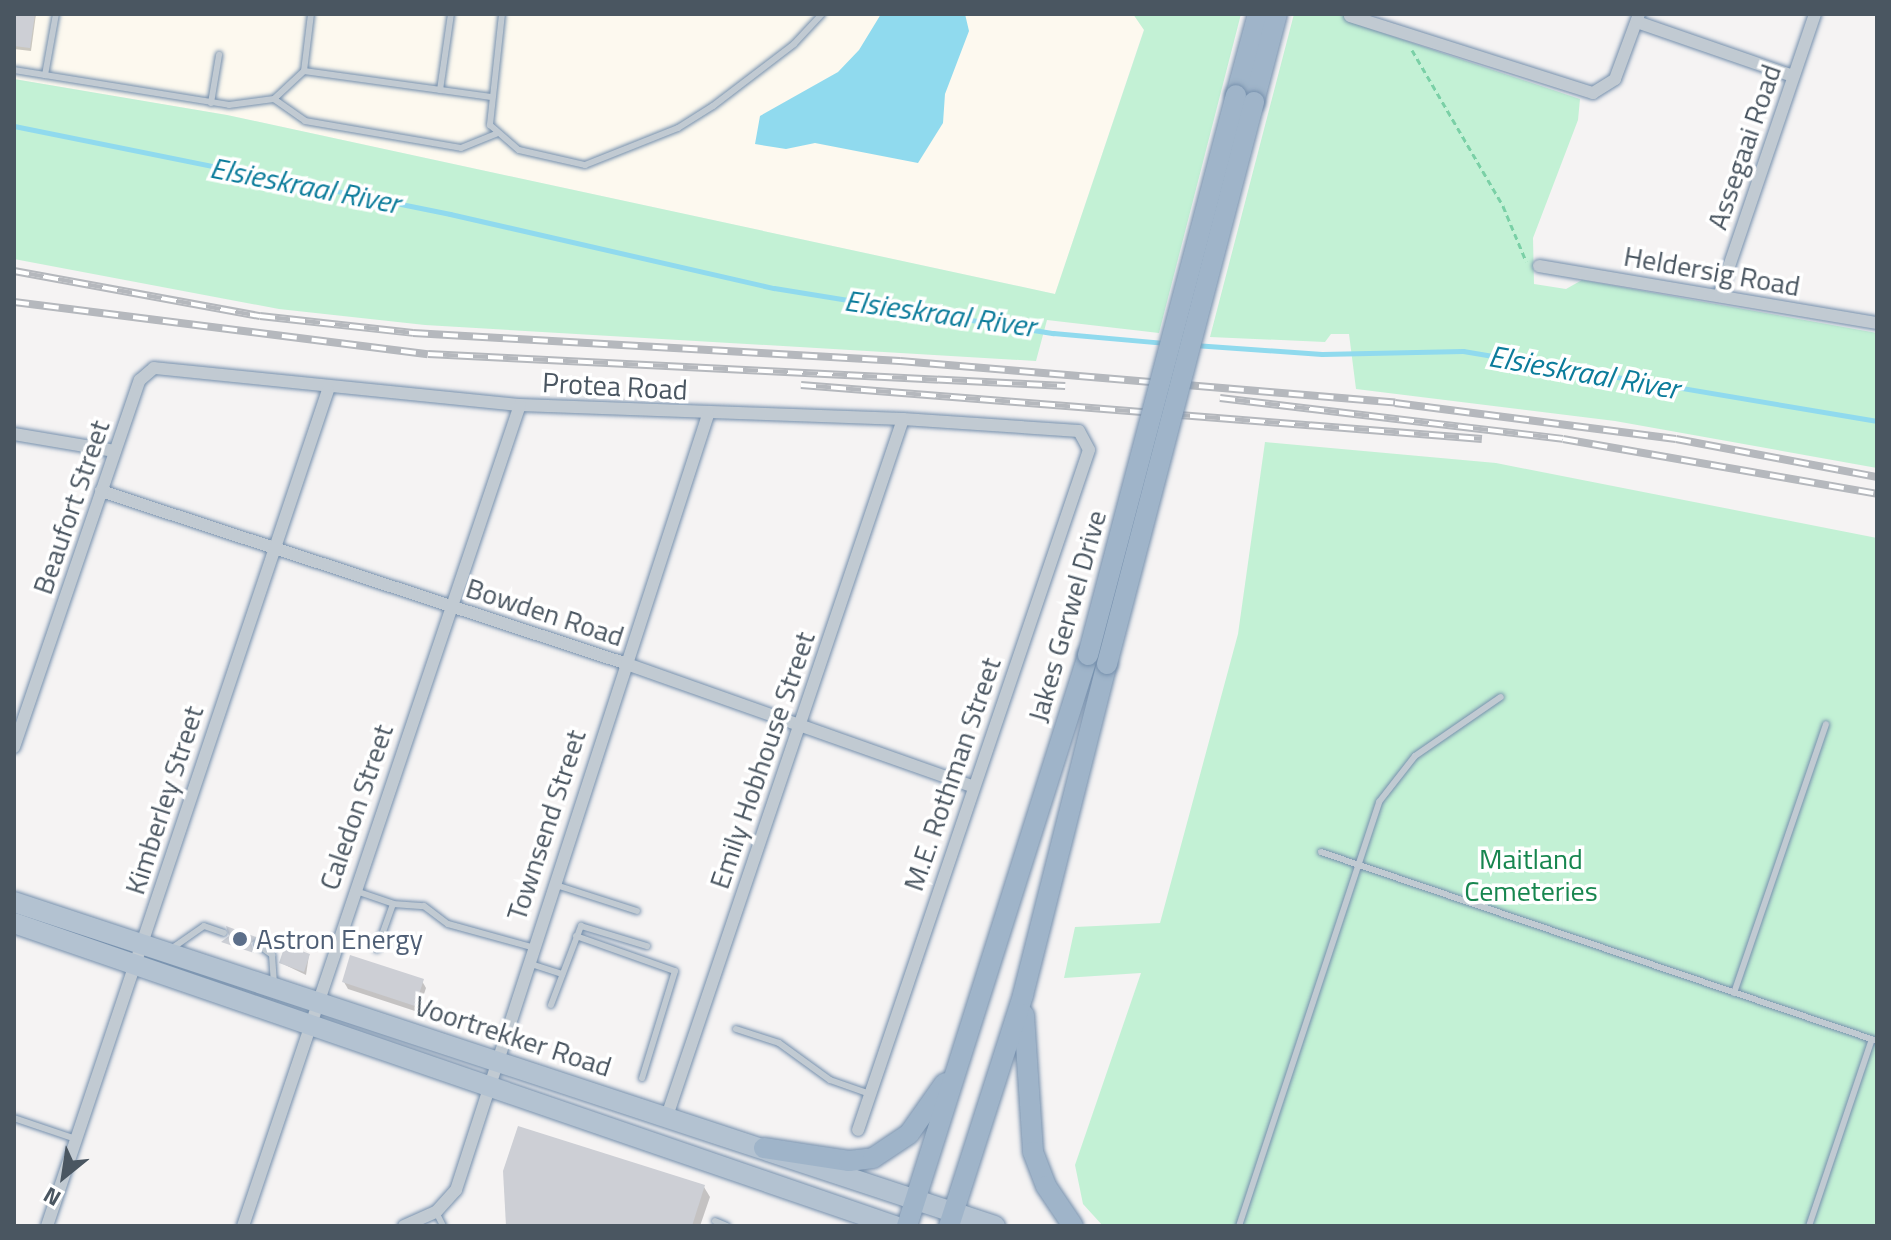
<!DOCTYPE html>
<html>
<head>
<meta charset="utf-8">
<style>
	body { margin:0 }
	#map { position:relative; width:1891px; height:1240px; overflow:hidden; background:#f5f3f3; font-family:"Titillium Web",sans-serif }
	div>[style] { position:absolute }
	.commercial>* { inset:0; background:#fdf9ef }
	.green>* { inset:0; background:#c3f1d5 }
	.water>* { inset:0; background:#90daee }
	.shadow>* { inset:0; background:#0003 }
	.stream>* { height:5px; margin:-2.5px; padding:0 2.5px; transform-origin:2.5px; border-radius:2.5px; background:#90daee }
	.building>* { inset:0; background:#cdcfd5 }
	.path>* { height:3px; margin-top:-1.5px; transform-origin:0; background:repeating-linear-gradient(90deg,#7ad0a6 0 6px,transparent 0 10px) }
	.roads { filter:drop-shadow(0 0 2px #7690ad) drop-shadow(0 0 2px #7690ad) }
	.service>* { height:6px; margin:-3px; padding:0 3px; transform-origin:3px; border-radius:3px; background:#c1cad2 }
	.minor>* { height:12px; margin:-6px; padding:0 6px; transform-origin:6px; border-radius:6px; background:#c1cad2 }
	.primary>* { height:20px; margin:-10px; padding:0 10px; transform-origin:10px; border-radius:10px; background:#b3c2d1 }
	.trunk>* { height:20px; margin:-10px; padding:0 10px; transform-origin:10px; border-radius:10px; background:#9fb4c9 }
	.rail>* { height:8px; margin-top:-4px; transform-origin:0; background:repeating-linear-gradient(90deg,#fff 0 15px,#b5b8bd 0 30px); box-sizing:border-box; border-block:2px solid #b5b8bd }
	.bridges { filter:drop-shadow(0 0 2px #7690ad) drop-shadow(0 0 2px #7690ad) }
	.trunk-bridge>* { height:20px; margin:-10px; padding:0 10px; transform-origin:10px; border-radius:10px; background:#9fb4c9 }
	.dots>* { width:22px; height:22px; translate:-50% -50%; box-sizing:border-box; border:4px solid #fff; border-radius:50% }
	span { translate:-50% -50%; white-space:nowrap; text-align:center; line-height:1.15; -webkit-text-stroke:7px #fff; paint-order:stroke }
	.street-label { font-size:28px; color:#4a5661 }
	.park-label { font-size:28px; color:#17864f }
	.service-label { font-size:28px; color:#4e5e75 }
	.left { translate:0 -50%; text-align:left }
	.water-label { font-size:30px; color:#0c7c9b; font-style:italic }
	.frame { position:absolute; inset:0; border:16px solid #4a5661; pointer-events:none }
	.north { position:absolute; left:24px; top:1136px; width:80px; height:80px; -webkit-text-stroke:6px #fff; paint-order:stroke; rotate:210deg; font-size:22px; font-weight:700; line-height:32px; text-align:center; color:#4a5661 }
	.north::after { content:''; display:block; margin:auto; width:28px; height:36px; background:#4a5661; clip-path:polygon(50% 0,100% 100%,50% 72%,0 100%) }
</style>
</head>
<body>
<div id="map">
	<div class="commercial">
		<div style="clip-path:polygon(14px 14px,1133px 14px,1144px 29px,1055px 294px,227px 115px,14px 79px)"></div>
	</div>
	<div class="green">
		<div style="clip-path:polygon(1133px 14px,1241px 14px,1159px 333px,1047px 320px,1036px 361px,425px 325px,279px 309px,14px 259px,14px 79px,227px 115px,1055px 294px,1144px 30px)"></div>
		<div style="clip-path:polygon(1294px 14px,1348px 14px,1347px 21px,1580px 99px,1578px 120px,1533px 238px,1534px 284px,1566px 289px,1582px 280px,1877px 333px,1877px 468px,1615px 421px,1356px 389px,1349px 334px,1331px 334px,1325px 342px,1210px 337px)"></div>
		<div style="clip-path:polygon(1265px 442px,1496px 463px,1877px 538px,1877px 1226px,1103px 1226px,1083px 1204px,1075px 1165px,1141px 973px,1064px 978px,1075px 927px,1160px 923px,1238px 634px)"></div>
	</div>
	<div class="water">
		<div style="clip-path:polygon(881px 14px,965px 14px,969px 31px,945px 94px,943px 123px,918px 163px,815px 143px,786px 149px,755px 144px,760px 116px,838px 72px,859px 50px)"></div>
	</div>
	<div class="shadow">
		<div style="clip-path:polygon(14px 14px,36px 14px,31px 51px,14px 49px)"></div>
		<div style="clip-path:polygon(309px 955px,306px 975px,281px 963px)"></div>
		<div style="clip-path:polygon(422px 981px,426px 988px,418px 1012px,348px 989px,344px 982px)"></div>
		<div style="clip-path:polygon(704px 1187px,710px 1197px,700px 1226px,508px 1226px)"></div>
	</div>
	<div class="stream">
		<div style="left:14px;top:126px;width:445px;rotate:11.4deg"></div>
		<div style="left:450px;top:214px;width:332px;rotate:12.9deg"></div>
		<div style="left:774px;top:288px;width:283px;rotate:9.2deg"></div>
		<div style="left:1053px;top:333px;width:111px;rotate:5.1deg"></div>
		<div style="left:1194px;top:345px;width:128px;rotate:4deg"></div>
		<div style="left:1322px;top:354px;width:141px;rotate:-1.2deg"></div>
		<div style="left:1463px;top:351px;width:420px;rotate:9.6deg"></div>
	</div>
	<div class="building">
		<div style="clip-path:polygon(14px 14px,35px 14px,30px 48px,14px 46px)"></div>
		<div style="clip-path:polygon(226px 926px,259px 938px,251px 943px,254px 953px,221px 942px,229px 936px)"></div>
		<div style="clip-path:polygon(285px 945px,310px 954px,304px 972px,279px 963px)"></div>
		<div style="clip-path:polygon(350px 955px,424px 979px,415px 1006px,342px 982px)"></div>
		<div style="clip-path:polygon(518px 1126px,705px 1185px,692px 1226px,506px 1226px,503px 1171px)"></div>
	</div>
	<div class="path">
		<div style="left:1412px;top:50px;width:181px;rotate:59.7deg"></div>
		<div style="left:1503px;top:206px;width:60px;rotate:67.3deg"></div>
	</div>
	<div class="roads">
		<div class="service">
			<div style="left:502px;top:14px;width:112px;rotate:96.2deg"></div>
			<div style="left:490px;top:125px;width:38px;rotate:41deg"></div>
			<div style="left:519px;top:150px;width:68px;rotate:12.8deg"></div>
			<div style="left:585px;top:165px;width:100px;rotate:-21.7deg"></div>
			<div style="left:678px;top:128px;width:41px;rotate:-32.2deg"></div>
			<div style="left:713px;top:106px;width:102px;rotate:-37.4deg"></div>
			<div style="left:794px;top:44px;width:41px;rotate:-47deg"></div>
			<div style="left:14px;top:70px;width:218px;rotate:9.2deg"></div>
			<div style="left:229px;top:105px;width:45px;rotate:-7.6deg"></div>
			<div style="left:274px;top:99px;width:41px;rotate:-43deg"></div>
			<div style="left:304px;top:71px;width:189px;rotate:7.9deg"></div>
			<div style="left:304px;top:71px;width:57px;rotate:-83deg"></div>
			<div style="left:45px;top:75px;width:62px;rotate:-79.8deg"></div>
			<div style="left:440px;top:90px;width:77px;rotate:-81.8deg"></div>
			<div style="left:274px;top:99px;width:38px;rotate:35deg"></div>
			<div style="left:305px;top:121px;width:158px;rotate:9.8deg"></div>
			<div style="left:461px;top:148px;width:38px;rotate:-22deg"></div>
			<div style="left:211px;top:103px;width:49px;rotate:-80.5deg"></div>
			<div style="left:1321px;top:852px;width:587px;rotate:18.77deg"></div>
			<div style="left:556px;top:885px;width:85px;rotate:17.8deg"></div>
			<div style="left:356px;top:891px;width:39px;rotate:19deg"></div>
			<div style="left:393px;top:904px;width:48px;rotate:109.6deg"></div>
			<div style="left:393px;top:904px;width:31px;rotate:4deg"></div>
			<div style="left:424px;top:906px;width:30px;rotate:37deg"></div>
			<div style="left:448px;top:924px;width:86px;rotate:15.5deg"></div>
			<div style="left:576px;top:936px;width:105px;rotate:19.5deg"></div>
			<div style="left:675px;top:971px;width:112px;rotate:107.1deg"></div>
			<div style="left:257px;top:944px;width:19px;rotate:36deg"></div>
			<div style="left:272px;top:955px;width:29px;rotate:86deg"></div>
			<div style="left:171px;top:949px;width:40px;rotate:-34.9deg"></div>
			<div style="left:204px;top:926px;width:21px;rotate:19deg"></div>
			<div style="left:531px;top:964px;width:33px;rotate:18deg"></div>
			<div style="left:1734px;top:993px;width:284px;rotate:-71.1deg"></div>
			<div style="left:551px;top:1005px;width:85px;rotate:-69.2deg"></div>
			<div style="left:581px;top:926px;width:69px;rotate:16.9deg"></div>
			<div style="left:736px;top:1029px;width:45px;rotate:18deg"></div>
			<div style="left:779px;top:1043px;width:63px;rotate:36deg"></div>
			<div style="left:830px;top:1080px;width:42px;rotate:19.3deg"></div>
			<div style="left:14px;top:1118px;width:65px;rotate:18.7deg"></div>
			<div style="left:436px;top:1212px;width:16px;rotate:63deg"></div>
			<div style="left:715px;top:1221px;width:13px;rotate:23deg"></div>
			<div style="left:1239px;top:1226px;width:447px;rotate:-71.7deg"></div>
			<div style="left:1379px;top:802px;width:58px;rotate:-52deg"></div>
			<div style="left:1415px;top:756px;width:104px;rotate:-34.5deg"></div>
			<div style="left:1809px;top:1226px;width:197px;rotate:-71.4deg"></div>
		</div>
		<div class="minor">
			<div style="left:1350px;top:16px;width:255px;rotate:17.6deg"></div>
			<div style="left:1593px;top:93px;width:26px;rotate:-32deg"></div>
			<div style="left:1615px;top:79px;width:69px;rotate:-69.7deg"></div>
			<div style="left:1637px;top:22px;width:165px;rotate:19.1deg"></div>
			<div style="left:1539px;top:266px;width:343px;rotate:9.6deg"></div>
			<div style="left:1719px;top:296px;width:298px;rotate:-71.2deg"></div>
			<div style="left:14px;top:434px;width:102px;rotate:9.6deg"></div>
			<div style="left:101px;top:491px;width:551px;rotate:18.2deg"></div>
			<div style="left:624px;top:663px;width:369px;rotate:19.5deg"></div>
			<div style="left:14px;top:747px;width:388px;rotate:-71.1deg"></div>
			<div style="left:140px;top:380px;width:18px;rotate:-41deg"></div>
			<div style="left:154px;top:368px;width:368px;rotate:5.8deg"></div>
			<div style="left:520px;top:405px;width:383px;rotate:2.1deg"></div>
			<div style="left:903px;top:419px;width:176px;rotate:3.9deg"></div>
			<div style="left:1079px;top:431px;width:21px;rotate:62deg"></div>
			<div style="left:1089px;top:450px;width:718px;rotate:108.76deg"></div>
			<div style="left:667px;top:1116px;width:736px;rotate:-71.29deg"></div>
			<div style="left:47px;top:1226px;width:882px;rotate:-71.42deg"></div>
			<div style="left:243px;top:1226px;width:866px;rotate:-71.36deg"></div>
			<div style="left:404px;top:1226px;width:35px;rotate:-24deg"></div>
			<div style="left:436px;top:1212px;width:30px;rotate:-48deg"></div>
			<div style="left:456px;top:1190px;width:815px;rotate:-71.99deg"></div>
		</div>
		<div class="primary">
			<div style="left:14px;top:902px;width:1033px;rotate:18.28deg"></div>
			<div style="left:14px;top:923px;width:932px;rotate:18.98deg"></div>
		</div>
		<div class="trunk">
			<div style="left:1236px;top:95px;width:84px;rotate:-74.8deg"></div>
			<div style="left:1254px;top:102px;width:91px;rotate:-75.4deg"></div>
			<div style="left:1024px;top:1015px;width:137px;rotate:86.2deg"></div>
			<div style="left:1033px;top:1152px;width:36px;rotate:69deg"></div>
			<div style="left:1046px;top:1186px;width:48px;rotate:56deg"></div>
			<div style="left:764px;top:1148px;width:86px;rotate:8.7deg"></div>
			<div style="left:849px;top:1161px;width:24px;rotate:-7deg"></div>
			<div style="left:873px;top:1158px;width:43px;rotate:-33.7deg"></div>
			<div style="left:909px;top:1134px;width:62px;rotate:-54.8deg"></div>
			<div style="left:907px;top:1226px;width:599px;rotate:-72.41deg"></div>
			<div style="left:949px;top:1226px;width:243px;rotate:-72.2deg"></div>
			<div style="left:1023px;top:995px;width:341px;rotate:-75.8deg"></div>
		</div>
	</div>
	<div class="rail">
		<div style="left:14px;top:271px;width:250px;rotate:10.4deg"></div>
		<div style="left:260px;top:316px;width:154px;rotate:6.3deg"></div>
		<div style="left:413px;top:333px;width:488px;rotate:3.3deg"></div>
		<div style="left:900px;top:361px;width:497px;rotate:4.8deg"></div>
		<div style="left:1395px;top:403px;width:283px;rotate:7.3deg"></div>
		<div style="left:1676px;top:439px;width:205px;rotate:10.7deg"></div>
		<div style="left:14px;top:302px;width:417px;rotate:7.2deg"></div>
		<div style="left:428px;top:354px;width:638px;rotate:2.88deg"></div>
		<div style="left:801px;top:385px;width:683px;rotate:4.53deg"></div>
		<div style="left:1220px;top:398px;width:345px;rotate:6.8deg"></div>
		<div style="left:1563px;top:439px;width:319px;rotate:9.9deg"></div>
	</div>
	<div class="bridges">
		<div class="trunk-bridge">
			<div style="left:1088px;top:655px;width:579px;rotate:-75.2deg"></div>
			<div style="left:1107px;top:664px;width:581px;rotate:-75.34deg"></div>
		</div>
	</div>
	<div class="dots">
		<div style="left:240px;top:939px;background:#5c6f8a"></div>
	</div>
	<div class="street-label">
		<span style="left:1744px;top:147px;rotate:-71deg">Assegaai Road</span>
		<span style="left:1712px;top:271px;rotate:10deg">Heldersig Road</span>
		<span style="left:615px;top:386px;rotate:3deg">Protea Road</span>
		<span style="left:71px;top:507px;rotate:-71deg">Beaufort Street</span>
		<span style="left:545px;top:612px;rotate:18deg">Bowden Road</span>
		<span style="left:1067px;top:616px;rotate:-74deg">Jakes Gerwel Drive</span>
		<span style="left:762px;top:760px;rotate:-71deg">Emily Hobhouse Street</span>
		<span style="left:952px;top:774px;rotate:-71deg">M.E. Rothman Street</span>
		<span style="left:164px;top:800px;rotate:-72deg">Kimberley Street</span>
		<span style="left:356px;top:807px;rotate:-71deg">Caledon Street</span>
		<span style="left:546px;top:825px;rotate:-72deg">Townsend Street</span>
		<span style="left:513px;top:1036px;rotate:18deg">Voortrekker Road</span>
	</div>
	<div class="park-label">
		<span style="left:1531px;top:875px">Maitland<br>Cemeteries</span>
	</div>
	<div class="service-label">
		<span class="left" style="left:256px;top:939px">Astron Energy</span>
	</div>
	<div class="water-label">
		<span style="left:305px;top:185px;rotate:11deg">Elsieskraal River</span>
		<span style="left:940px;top:313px;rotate:8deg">Elsieskraal River</span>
		<span style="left:1584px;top:372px;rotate:10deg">Elsieskraal River</span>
	</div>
	<div class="frame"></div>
	<div class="north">N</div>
</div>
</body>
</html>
